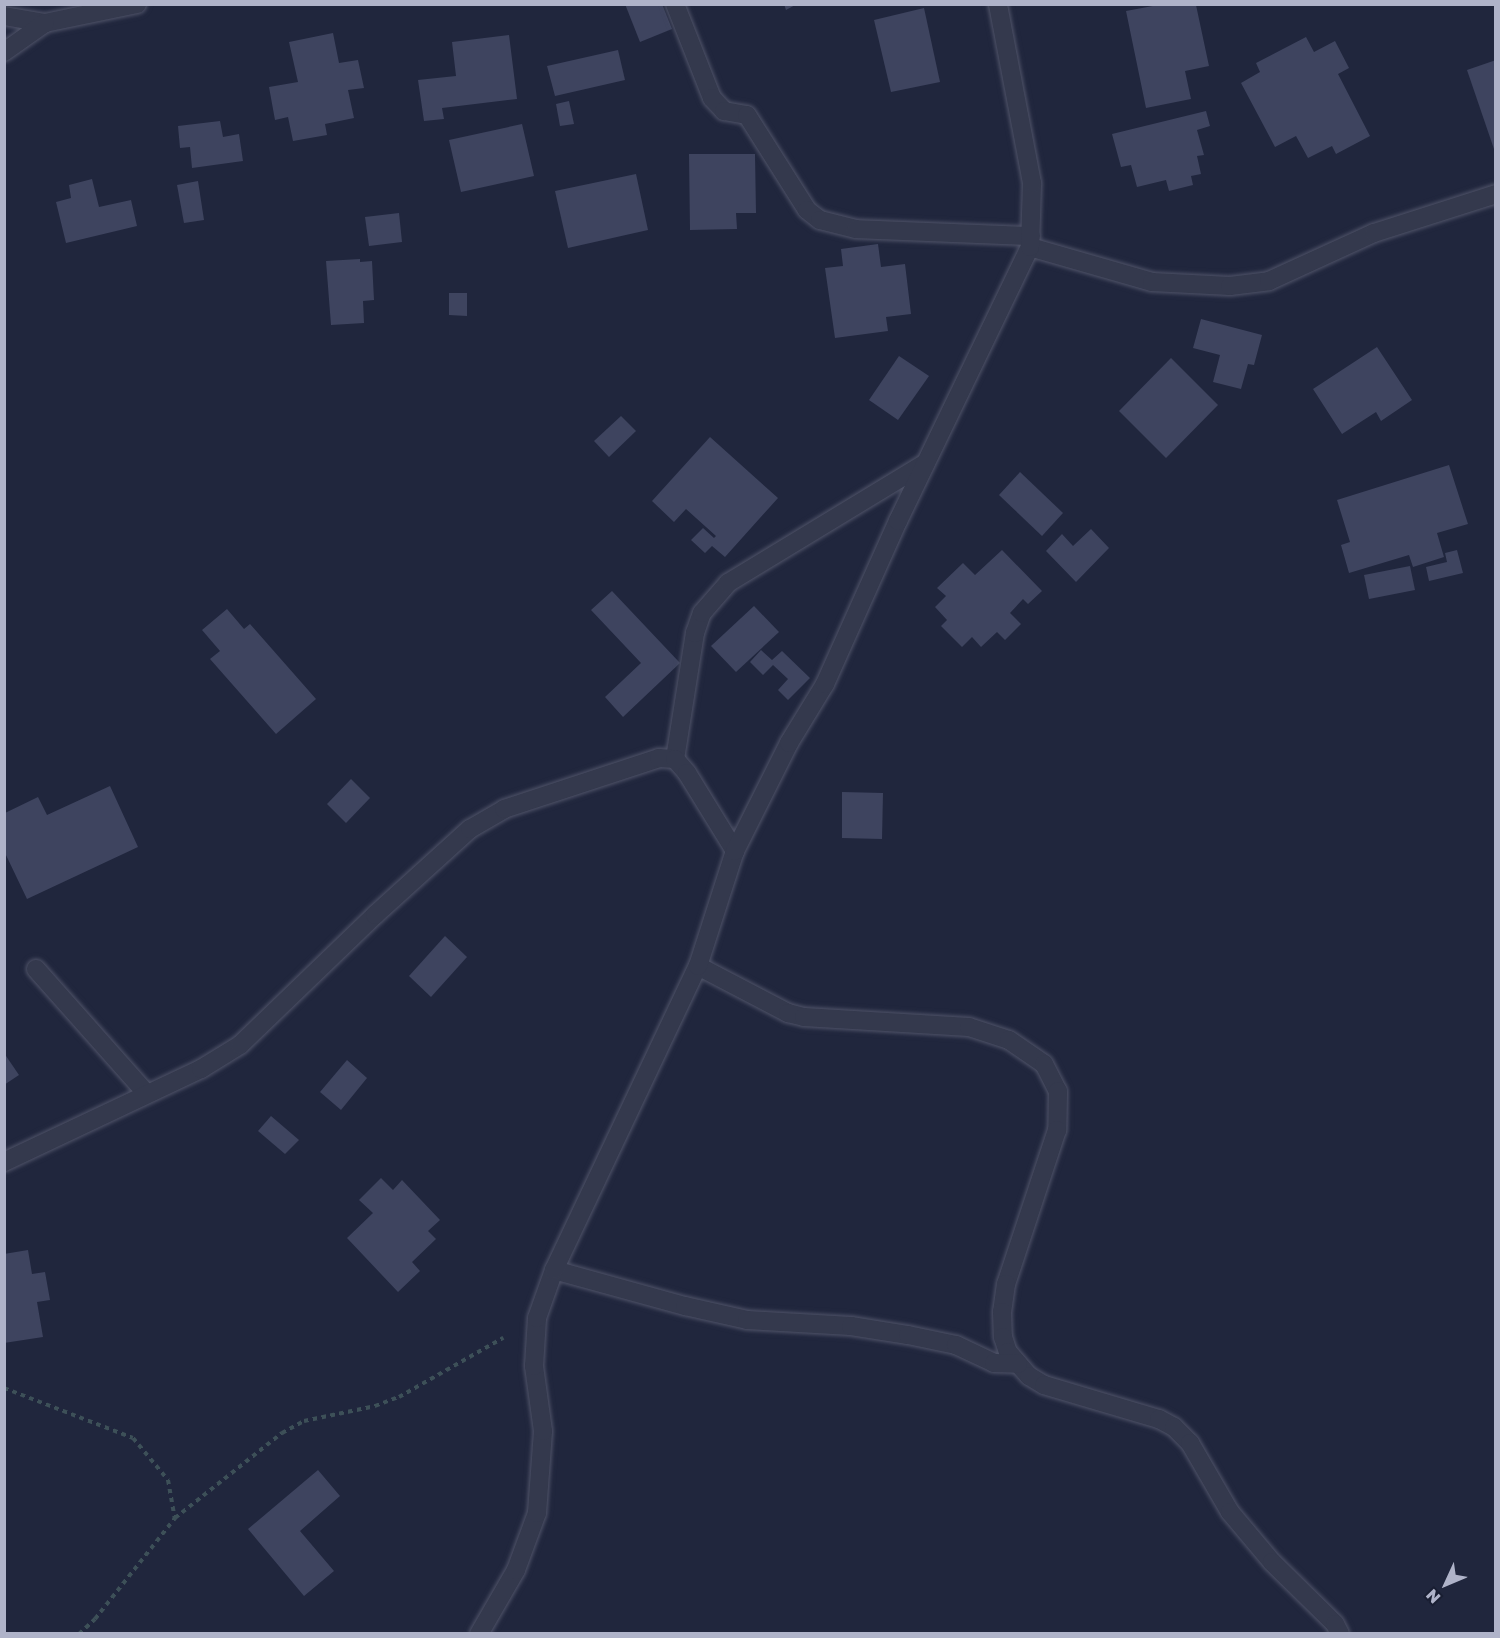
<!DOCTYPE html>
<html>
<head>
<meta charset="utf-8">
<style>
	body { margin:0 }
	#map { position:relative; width:1500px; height:1638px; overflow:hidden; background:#20263d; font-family:"Golos Text",sans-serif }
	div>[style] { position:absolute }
	.building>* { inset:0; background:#3e445f }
	.path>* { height:4px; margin-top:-2px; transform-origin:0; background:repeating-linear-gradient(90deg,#3d5058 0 4.5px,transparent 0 9px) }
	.roads { filter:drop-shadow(0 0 2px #4f5368) drop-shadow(0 0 2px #4f5368) }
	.minor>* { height:18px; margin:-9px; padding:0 9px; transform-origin:9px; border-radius:9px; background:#34394d }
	span { translate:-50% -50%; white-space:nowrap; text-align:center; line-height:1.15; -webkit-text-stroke:5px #191e32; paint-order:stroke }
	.frame { position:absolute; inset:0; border:6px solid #afb3c9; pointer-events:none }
	.north { position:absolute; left:1416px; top:1554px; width:60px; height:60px; -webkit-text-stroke:4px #191e32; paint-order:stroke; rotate:226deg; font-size:16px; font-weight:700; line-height:24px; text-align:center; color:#afb3c9 }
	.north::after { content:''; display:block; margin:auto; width:21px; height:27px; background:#afb3c9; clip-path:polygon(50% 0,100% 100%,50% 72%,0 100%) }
</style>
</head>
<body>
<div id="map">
	<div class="building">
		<div style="clip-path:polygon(625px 4px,662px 4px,672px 29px,640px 42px)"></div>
		<div style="clip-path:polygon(784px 4px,797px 4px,786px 10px)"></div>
		<div style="clip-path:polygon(1158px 5px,1196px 5px,1209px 66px,1185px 71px,1191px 99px,1146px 108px,1126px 11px)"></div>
		<div style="clip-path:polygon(924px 8px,940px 82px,891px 92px,874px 20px)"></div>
		<div style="clip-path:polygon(333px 33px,339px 63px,358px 60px,364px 88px,348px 90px,354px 118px,325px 124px,327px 135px,293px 141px,288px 117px,275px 120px,269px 87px,298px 82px,289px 42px)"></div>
		<div style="clip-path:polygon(509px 35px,517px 99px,442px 108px,444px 119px,424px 121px,418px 80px,456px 76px,452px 42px)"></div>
		<div style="clip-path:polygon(1306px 37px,1314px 52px,1335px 41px,1349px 68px,1338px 74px,1370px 136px,1336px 154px,1332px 146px,1308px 158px,1296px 136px,1275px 147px,1241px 83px,1260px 72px,1256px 63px)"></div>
		<div style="clip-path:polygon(618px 50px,625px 80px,555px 96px,547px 66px)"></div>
		<div style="clip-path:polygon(1496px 60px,1496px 152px,1495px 152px,1467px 70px)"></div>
		<div style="clip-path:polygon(569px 101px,574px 124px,560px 126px,556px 104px)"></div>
		<div style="clip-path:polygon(1206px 111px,1210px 126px,1197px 130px,1204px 155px,1197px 156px,1201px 174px,1191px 176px,1193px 185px,1169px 191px,1166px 180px,1137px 187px,1131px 165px,1121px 167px,1112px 134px)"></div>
		<div style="clip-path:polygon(220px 121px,223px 137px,239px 134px,243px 161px,192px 168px,190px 147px,180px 148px,178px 126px)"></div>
		<div style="clip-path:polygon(522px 124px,534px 176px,461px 192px,449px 140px)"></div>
		<div style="clip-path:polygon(689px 154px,755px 154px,756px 213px,736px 213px,737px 229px,690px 230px)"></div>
		<div style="clip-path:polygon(636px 174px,648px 230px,568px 248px,555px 191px)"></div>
		<div style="clip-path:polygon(92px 179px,99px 207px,131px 200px,137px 226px,66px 243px,56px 202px,71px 198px,69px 185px)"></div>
		<div style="clip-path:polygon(198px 181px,204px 220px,184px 223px,177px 185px)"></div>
		<div style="clip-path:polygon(399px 213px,402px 242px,369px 246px,365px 217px)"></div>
		<div style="clip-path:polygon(878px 244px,881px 267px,905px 264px,911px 314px,886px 317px,888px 331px,835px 338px,825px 268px,843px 266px,841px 249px)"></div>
		<div style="clip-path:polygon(360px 259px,360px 262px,372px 261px,374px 300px,363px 301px,364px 323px,331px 325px,326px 261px)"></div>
		<div style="clip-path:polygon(449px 293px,467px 293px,467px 316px,449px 315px)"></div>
		<div style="clip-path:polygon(1201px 319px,1262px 335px,1254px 365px,1248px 364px,1241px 389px,1213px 382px,1220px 355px,1193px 348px)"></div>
		<div style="clip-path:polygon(1377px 347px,1412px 400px,1381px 421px,1376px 412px,1342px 434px,1313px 389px)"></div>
		<div style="clip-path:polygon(899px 356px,929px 376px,898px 420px,869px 400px)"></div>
		<div style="clip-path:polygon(1171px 358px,1218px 405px,1166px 458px,1119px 411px)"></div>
		<div style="clip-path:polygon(621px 416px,636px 431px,609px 457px,594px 441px)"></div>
		<div style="clip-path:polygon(710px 437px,778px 498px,725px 557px,712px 546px,705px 553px,691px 540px,703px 528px,714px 538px,716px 536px,686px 509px,674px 522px,652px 501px)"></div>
		<div style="clip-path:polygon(1449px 465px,1468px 524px,1437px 533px,1444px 557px,1413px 567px,1409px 555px,1349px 573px,1341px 545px,1350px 542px,1337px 500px)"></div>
		<div style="clip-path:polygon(1020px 472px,1063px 513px,1042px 536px,999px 495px)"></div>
		<div style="clip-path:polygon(1091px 529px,1109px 548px,1076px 582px,1046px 551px,1062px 534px,1073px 546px)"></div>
		<div style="clip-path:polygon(1002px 550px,1042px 591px,1028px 604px,1023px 599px,1010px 613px,1021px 624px,1005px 640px,997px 632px,981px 647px,972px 637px,962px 647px,941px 626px,947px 620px,935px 607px,946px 596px,937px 588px,963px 563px,975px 575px)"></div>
		<div style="clip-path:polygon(1457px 550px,1463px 573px,1429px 581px,1426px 567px,1447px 562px,1445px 553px)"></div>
		<div style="clip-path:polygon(1410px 566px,1415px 590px,1369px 599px,1364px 575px)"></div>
		<div style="clip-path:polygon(612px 591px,680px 663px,623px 717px,605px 697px,641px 663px,591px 610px)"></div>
		<div style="clip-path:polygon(754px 606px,779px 632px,736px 672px,711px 646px)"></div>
		<div style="clip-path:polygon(227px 609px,244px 629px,250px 624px,316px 699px,276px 734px,210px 659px,220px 651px,202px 630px)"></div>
		<div style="clip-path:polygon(761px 650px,772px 660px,782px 651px,810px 678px,788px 700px,778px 690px,788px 679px,773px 665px,763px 675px,750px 662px)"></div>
		<div style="clip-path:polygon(351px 779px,370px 798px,346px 823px,327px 804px)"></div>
		<div style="clip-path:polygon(110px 786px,138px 847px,27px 899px,5px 853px,5px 813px,38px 797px,47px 815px)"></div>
		<div style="clip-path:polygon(842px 792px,883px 793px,882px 839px,842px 838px)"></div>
		<div style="clip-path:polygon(445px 936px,467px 957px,431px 997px,409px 976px)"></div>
		<div style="clip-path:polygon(4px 1053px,19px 1075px,4px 1085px)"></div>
		<div style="clip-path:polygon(347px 1060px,367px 1078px,341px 1110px,320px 1092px)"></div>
		<div style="clip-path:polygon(271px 1116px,299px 1140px,285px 1154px,258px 1131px)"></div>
		<div style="clip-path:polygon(381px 1178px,393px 1190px,402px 1180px,440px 1220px,428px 1231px,436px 1239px,412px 1262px,420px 1271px,398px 1292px,347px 1238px,373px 1213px,359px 1200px)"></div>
		<div style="clip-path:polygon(28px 1250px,32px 1274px,45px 1272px,50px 1300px,37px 1302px,43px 1337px,4px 1343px,4px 1254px)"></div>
		<div style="clip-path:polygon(318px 1470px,340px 1496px,300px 1531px,334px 1571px,304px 1596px,248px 1529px)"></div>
	</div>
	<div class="path">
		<div style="left:4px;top:1388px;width:138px;rotate:21.2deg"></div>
		<div style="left:133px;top:1438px;width:55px;rotate:50.2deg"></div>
		<div style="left:168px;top:1480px;width:39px;rotate:80deg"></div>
		<div style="left:79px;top:1634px;width:22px;rotate:-43deg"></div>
		<div style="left:95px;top:1619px;width:129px;rotate:-51.6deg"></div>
		<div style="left:175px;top:1518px;width:137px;rotate:-38.5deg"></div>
		<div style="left:282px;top:1433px;width:25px;rotate:-29deg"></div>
		<div style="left:304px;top:1421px;width:73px;rotate:-11.9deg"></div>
		<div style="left:375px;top:1406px;width:26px;rotate:-21deg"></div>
		<div style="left:399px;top:1397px;width:120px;rotate:-29.6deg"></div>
	</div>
	<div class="roads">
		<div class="minor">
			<div style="left:675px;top:4px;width:101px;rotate:68.5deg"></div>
			<div style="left:712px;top:98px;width:18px;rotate:47deg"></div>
			<div style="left:724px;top:111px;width:23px;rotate:10deg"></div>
			<div style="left:747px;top:115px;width:112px;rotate:57.7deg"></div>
			<div style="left:807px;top:210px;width:16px;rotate:38deg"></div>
			<div style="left:820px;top:220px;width:37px;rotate:14deg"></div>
			<div style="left:856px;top:229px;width:175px;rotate:2.3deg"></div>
			<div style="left:4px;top:16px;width:42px;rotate:9.7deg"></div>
			<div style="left:45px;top:23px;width:94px;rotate:-11.7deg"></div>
			<div style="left:4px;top:52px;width:50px;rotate:-35.3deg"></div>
			<div style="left:1030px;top:247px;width:127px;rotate:16deg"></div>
			<div style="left:1152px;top:282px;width:78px;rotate:2.9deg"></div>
			<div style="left:1230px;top:286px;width:39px;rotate:-7deg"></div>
			<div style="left:1269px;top:281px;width:115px;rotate:-24.6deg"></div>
			<div style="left:1374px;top:233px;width:128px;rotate:-17.7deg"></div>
			<div style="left:675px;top:759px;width:128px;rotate:-81deg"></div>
			<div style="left:695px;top:633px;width:21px;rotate:-71deg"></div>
			<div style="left:702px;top:613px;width:40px;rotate:-49deg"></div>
			<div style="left:728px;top:583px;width:231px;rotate:-31.3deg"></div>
			<div style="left:698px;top:966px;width:102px;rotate:27.6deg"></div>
			<div style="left:788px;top:1013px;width:16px;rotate:14deg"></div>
			<div style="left:804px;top:1017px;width:165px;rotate:3.5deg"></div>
			<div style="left:969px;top:1027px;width:42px;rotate:18deg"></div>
			<div style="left:1009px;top:1040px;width:42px;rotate:34.4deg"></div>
			<div style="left:1044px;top:1064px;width:30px;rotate:63deg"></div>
			<div style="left:1058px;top:1091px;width:39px;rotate:91deg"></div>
			<div style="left:1057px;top:1130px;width:162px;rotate:108.3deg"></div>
			<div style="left:1006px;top:1284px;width:28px;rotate:98deg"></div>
			<div style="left:1002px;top:1312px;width:25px;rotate:88deg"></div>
			<div style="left:1003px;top:1337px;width:16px;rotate:72deg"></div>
			<div style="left:1008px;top:1352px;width:32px;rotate:49deg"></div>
			<div style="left:1029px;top:1376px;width:17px;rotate:31deg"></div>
			<div style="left:1044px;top:1385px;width:120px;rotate:16.5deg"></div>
			<div style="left:1159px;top:1419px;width:17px;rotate:28deg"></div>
			<div style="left:1174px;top:1427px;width:23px;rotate:45deg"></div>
			<div style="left:1190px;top:1443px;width:80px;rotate:59.9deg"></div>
			<div style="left:1230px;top:1512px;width:65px;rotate:50deg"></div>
			<div style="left:1272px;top:1562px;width:88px;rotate:44.5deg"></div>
			<div style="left:1335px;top:1624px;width:11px;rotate:63deg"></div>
			<div style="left:36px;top:969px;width:167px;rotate:48.4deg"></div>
			<div style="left:4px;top:1162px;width:218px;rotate:-25.3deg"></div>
			<div style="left:201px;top:1069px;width:46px;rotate:-31.6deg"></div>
			<div style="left:240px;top:1045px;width:187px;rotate:-43.9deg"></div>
			<div style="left:375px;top:915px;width:128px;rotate:-42.2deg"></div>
			<div style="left:470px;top:829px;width:39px;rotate:-30deg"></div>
			<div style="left:504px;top:809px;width:163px;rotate:-18.2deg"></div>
			<div style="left:659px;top:758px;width:16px;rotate:4deg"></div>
			<div style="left:675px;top:759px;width:18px;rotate:49deg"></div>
			<div style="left:687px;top:773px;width:92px;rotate:58.4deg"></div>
			<div style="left:554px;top:1270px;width:136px;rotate:15.4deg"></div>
			<div style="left:685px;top:1306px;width:64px;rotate:12.7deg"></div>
			<div style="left:747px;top:1320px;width:104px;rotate:3.3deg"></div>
			<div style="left:851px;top:1326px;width:58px;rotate:9deg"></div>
			<div style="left:908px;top:1335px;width:49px;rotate:11.8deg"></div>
			<div style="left:956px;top:1345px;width:42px;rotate:25.3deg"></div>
			<div style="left:994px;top:1363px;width:24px;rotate:2deg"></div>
			<div style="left:479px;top:1634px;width:74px;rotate:-60deg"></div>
			<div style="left:516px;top:1570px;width:61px;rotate:-69.8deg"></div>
			<div style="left:537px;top:1513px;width:82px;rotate:-85.8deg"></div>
			<div style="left:543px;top:1431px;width:66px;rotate:-97.9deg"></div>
			<div style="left:534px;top:1366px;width:48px;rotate:-86.4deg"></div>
			<div style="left:537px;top:1318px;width:51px;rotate:-70.5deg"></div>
			<div style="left:554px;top:1270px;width:336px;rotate:-64.7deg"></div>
			<div style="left:698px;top:966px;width:121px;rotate:-72.2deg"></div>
			<div style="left:735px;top:851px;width:121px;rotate:-63.4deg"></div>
			<div style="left:789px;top:743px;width:69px;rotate:-58.6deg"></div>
			<div style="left:825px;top:684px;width:179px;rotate:-65.9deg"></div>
			<div style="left:898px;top:521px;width:304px;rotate:-64.3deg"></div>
			<div style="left:1030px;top:247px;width:64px;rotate:-88.2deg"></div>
			<div style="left:1032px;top:183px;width:182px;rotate:-100.8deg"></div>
		</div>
	</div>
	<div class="frame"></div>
	<div class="north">N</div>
</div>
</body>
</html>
